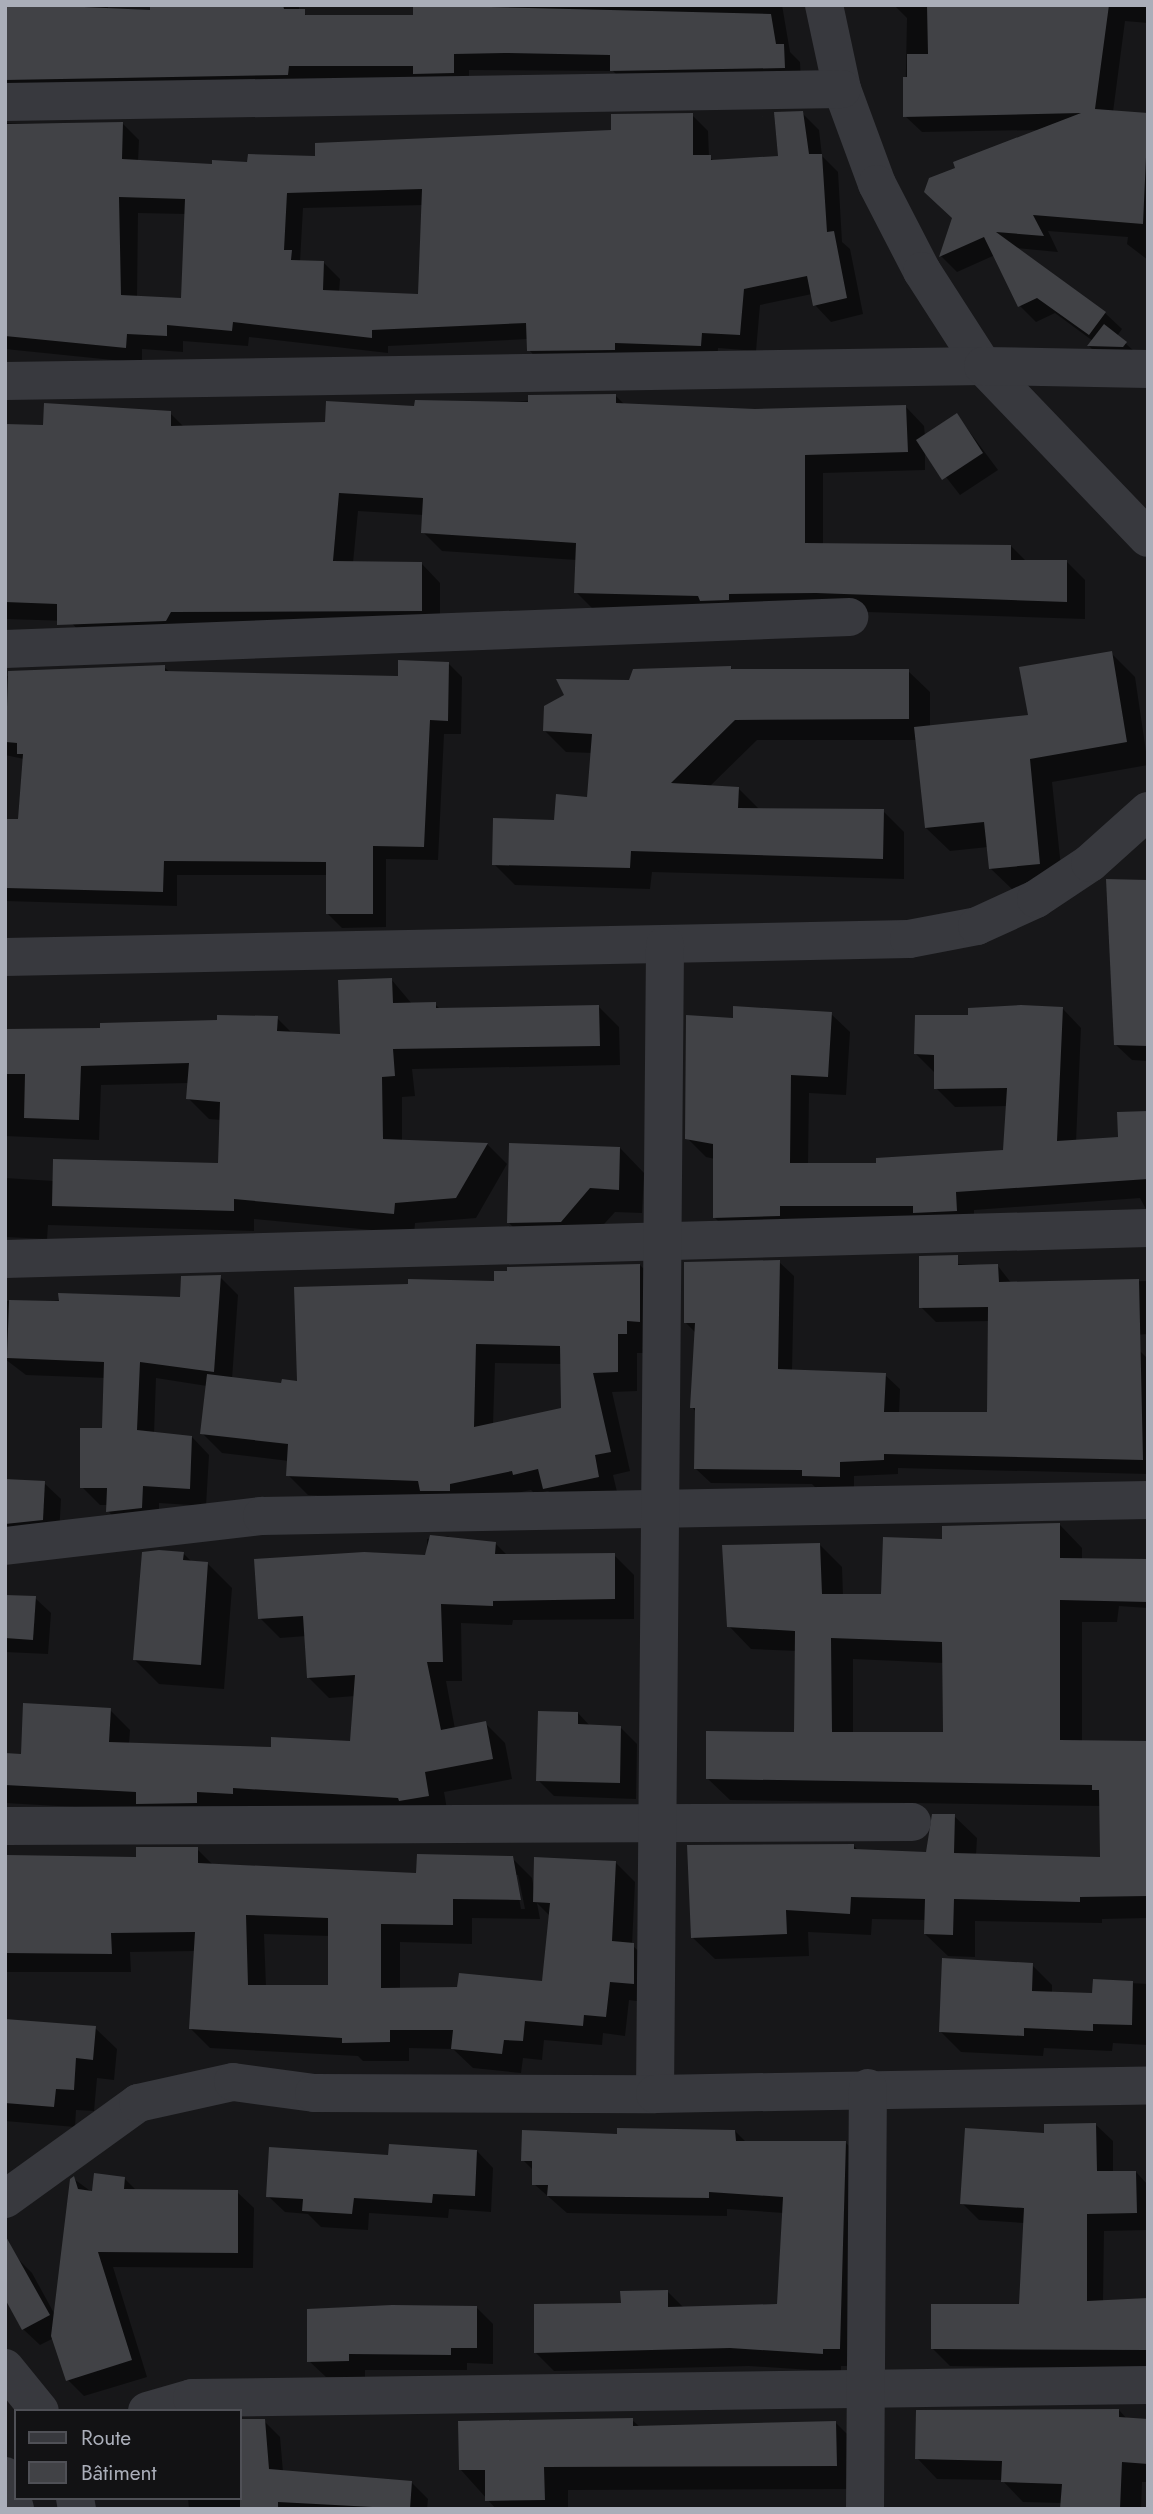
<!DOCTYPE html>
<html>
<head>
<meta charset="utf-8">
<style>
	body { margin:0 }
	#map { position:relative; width:1153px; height:2514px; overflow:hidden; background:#171719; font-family:Jost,sans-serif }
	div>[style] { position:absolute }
	.shadow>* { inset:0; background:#0007 }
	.building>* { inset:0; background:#414246 }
	.minor>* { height:38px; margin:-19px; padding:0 19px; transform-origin:19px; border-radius:19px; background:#38393e }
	span { translate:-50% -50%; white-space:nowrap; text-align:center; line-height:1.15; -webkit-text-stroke:6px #121214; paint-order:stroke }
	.frame { position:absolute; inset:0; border:7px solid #aaaeb9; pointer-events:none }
	.legend { position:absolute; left:14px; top:2409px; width:228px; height:91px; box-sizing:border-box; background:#121214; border:2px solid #4f5056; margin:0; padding:9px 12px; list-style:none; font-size:21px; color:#aaaeb9 }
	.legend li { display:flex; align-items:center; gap:14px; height:35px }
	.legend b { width:35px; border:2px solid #4f5056 }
</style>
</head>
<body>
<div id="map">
	<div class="shadow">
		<div style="clip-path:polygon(5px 5px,108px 5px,108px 9px,152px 12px,152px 5px,299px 5px,299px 11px,310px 17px,415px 17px,415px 5px,782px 5px,790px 52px,800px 62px,801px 84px,628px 86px,613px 71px,469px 70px,469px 89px,5px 106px)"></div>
		<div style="clip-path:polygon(894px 5px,1148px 5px,1148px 23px,1125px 21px,1113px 112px,1148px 114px,1148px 260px,1127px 244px,1128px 237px,1048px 231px,1058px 252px,1015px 248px,1105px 313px,1122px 329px,1117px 336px,1134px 351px,1096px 353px,1089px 346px,1093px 341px,1055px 313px,1036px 322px,1020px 306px,995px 255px,957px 272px,941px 256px,954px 219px,1040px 130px,922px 132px,905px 116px,907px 18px)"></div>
		<div style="clip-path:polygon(evenodd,802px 113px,819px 130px,822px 156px,838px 172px,842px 242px,850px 249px,863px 314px,831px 322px,815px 305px,812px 294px,760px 305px,756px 351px,718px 348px,717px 361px,545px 367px,529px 350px,528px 339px,388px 346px,388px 353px,249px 337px,248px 346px,183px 341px,183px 352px,142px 349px,142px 363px,5px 349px,5px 123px,123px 124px,139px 140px,138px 162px,214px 166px,613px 132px,692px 115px,708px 131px,709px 157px,714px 161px,780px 158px,802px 113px,424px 205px,420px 296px,339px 293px,340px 279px,323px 262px,300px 262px,303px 208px,424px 205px,802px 113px,138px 213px,186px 214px,182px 300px,137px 298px,138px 213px)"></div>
		<div style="clip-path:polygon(615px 395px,625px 405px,755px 411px,906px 407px,924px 426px,925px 436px,957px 415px,998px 470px,960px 495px,925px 450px,925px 470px,823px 473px,823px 545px,1011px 546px,1026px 561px,1066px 561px,1085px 580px,1085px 619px,835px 611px,595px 611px,576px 592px,577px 560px,442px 551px,423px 532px,424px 515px,358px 511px,353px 563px,422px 564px,440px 583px,440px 629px,78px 630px,70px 621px,5px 619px,5px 426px,45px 427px,170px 413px,185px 428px,327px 424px,416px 408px)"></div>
		<div style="clip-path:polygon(1111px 653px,1135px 677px,1148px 765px,1052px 782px,1063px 886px,1014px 891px,990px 868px,988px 847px,950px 851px,926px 828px,917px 740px,757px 740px,709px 787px,738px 788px,760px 810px,883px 811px,904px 832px,904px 879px,652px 872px,650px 889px,515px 885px,494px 864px,589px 798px,593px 753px,566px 752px,545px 731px,630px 682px,730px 667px,734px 671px,908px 671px,930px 692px,930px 727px,1030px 717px)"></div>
		<div style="clip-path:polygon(448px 663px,462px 677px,461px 734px,444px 734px,438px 860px,386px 859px,386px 927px,342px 928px,328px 914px,328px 875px,177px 875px,177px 906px,5px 901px,5px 820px,19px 821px,24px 759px,5px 755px,5px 676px,164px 667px,171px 673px,399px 678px)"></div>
		<div style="clip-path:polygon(1148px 882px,1148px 1061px,1132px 1060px,1115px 1044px)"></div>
		<div style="clip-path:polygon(391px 979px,412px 1004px,435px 1004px,441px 1010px,599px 1007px,619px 1027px,620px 1065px,412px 1069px,415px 1096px,402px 1097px,402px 1142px,487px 1144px,507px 1164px,476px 1218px,415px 1223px,414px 1234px,254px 1219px,254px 1231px,48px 1225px,47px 1239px,5px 1237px,5px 1178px,54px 1181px,220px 1164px,221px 1120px,209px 1119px,188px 1098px,189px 1083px,101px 1085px,99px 1140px,5px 1136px,5px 1031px,102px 1030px,277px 1018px,292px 1033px,341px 1036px)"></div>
		<div style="clip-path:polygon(1063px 1009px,1081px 1028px,1076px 1142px,1120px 1139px,1148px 1113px,1148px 1213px,1140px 1198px,974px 1210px,974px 1229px,733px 1236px,714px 1217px,715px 1159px,706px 1157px,687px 1138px,734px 1019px,831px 1014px,850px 1032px,846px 1095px,809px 1093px,808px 1165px,878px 1165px,1004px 1152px,1007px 1106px,955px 1107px,936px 1088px,934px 1072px,916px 1054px,970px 1017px)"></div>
		<div style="clip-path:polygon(620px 1148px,644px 1173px,642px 1213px,615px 1212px,585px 1245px,533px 1247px,509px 1223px)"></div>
		<div style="clip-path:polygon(779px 1262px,794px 1276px,792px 1371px,885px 1375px,900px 1389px,899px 1414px,989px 1414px,990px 1321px,936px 1322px,921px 1307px,921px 1262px,998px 1266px,1012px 1284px,1148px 1281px,1148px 1334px,1083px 1339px,1138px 1349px,1148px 1359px,1148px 1474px,898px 1468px,898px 1474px,854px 1476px,854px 1490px,818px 1490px,812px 1484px,711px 1483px,696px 1469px,696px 1412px,692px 1407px,696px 1333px,685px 1322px)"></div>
		<div style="clip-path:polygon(evenodd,640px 1265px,659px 1285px,646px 1353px,637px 1353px,637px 1391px,612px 1392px,630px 1471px,613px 1475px,618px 1496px,564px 1508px,548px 1491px,535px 1494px,531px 1490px,469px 1503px,308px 1495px,288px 1475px,289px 1461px,222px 1453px,202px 1433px,207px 1386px,156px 1378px,154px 1434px,192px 1437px,209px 1455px,206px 1506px,159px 1503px,159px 1525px,125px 1529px,108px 1511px,108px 1505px,100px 1505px,82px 1487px,104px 1429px,106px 1378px,26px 1375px,5px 1359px,5px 1301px,182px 1299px,220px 1277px,238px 1295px,232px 1379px,283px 1385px,298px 1383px,496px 1283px,640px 1265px,495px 1363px,562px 1364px,563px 1410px,493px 1425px,495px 1363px)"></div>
		<div style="clip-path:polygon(5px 1481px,44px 1483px,61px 1499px,59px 1535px,5px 1541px)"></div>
		<div style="clip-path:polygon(evenodd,1060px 1525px,1082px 1548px,1082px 1560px,1148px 1561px,1148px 1608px,1119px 1606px,1117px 1622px,1082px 1622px,1082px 1742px,1148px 1743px,1148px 1918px,1102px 1919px,1102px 1923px,975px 1921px,975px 1957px,948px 1956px,925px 1934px,926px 1920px,872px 1919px,871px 1935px,808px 1932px,809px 1956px,715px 1959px,692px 1937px,854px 1846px,859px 1851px,928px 1854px,954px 1816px,977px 1838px,976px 1855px,1102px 1859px,1101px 1806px,730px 1800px,707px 1778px,796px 1733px,797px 1651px,751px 1649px,729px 1626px,820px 1545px,842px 1567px,843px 1596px,883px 1596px,944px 1541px,1060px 1525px,853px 1659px,944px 1663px,944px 1734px,853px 1734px,853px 1659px)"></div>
		<div style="clip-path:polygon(448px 1536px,452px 1541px,495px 1543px,508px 1556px,614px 1555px,634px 1575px,634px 1619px,513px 1620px,512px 1625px,461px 1623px,462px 1681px,446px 1681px,455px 1729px,485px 1723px,505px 1743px,512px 1779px,444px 1792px,448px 1815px,146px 1811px,5px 1803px,5px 1755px,23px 1756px,110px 1710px,130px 1730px,129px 1744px,272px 1749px,351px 1743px,355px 1696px,329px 1698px,309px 1678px,306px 1636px,280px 1638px,260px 1618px,427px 1557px,427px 1539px)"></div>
		<div style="clip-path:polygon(183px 1553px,193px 1563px,208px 1564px,232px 1588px,224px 1689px,159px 1684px,135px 1660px)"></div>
		<div style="clip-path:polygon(5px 1596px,35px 1598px,51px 1613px,48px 1654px,5px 1652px)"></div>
		<div style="clip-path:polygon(578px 1713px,591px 1727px,621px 1728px,637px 1744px,636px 1799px,554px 1796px,538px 1780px)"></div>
		<div style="clip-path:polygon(evenodd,197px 1849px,214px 1866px,418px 1874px,512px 1858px,532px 1878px,534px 1889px,616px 1863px,635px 1882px,632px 1945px,653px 1965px,653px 2003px,629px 2000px,625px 2036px,603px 2033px,602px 2045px,544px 2040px,542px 2060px,523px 2058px,521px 2073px,473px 2068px,453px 2049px,409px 2048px,409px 2061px,363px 2061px,358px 2056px,210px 2048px,190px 2028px,195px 1951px,130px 1952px,131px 1972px,5px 1972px,5px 1859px,138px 1859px,197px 1849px,515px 1875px,518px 1875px,525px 1909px,521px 1909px,515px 1875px,197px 1849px,537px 1903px,551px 1917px,544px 1982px,400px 1990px,400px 1942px,472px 1944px,472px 1918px,540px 1919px,537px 1903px,197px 1849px,264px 1934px,330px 1936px,330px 1987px,266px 1987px,264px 1934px)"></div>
		<div style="clip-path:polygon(1032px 1965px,1052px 1985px,1052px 1993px,1094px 1995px,1094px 1981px,1148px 1984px,1148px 2045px,1113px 2043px,1112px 2051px,1044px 2048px,1043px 2056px,961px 2052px,940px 2031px)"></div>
		<div style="clip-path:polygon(5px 2020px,95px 2028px,117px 2049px,114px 2080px,97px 2078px,94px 2111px,76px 2110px,75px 2127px,5px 2121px)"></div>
		<div style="clip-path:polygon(1095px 2124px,1113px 2141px,1113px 2173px,1136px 2172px,1148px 2185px,1148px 2230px,1104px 2231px,1103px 2302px,1148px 2300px,1148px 2369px,950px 2366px,933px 2349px,1020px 2306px,1025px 2223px,979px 2220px,962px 2203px,1046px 2135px)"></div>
		<div style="clip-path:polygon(735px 2131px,746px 2142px,845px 2142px,863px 2160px,857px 2366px,841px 2366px,841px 2372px,749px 2366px,554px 2371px,536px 2353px,623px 2305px,667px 2291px,685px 2309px,779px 2306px,784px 2213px,727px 2209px,727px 2216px,567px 2213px,534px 2184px,534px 2171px,523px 2160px,619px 2136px)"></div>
		<div style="clip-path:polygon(477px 2151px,493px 2168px,491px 2212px,449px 2209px,448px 2218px,369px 2213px,368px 2230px,321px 2227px,308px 2214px,285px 2212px,268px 2196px,390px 2157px)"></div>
		<div style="clip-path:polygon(124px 2178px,137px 2191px,237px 2192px,254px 2208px,253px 2268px,113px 2267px,147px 2377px,84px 2396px,68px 2380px,54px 2338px,40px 2345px,23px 2329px,16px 2257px,32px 2273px,55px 2315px,74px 2179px,93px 2193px)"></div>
		<div style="clip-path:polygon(477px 2308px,493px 2324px,493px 2364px,467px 2363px,467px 2370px,365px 2370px,365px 2377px,326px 2377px,309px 2361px)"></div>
		<div style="clip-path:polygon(1119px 2410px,1127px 2419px,1148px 2420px,1148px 2482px,1142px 2482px,1141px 2509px,1062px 2509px,1062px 2503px,1023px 2502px,1002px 2480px,937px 2479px,917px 2458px)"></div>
		<div style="clip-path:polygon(632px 2420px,640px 2427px,836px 2423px,860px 2447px,861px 2489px,568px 2490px,568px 2509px,496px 2509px,461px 2470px)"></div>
		<div style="clip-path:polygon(264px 2421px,280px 2437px,283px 2472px,412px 2483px,428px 2499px,427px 2509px,189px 2509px,188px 2498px,240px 2498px,240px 2423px)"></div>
	</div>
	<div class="building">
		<div style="clip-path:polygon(40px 5px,150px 10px,150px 5px,283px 5px,284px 9px,305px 9px,305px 15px,413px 15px,413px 5px,771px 14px,776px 44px,784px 44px,785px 68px,610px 71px,610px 55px,505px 53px,454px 54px,454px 73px,413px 74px,413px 66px,289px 66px,288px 75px,5px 80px,5px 7px)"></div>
		<div style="clip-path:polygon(1109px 5px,1095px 109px,1148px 113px,1143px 224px,1033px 215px,1044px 236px,996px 232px,1106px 312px,1089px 335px,1037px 298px,1018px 307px,984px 237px,939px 257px,952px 218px,924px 192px,929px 178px,955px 168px,953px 162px,1081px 113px,903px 117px,903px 77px,907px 77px,907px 54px,928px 54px,927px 6px)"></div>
		<div style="clip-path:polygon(evenodd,803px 111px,809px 154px,822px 154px,827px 232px,834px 231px,847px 298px,813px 306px,807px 276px,744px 289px,740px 335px,702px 333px,701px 346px,615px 343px,615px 350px,527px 351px,526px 323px,372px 330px,372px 338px,233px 322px,232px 331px,167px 325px,167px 336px,127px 334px,126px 348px,5px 336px,5px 124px,123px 122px,122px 159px,212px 164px,212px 160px,247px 162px,248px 154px,315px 156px,315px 143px,611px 130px,611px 114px,693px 113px,693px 155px,711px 155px,711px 160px,778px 156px,774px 112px,803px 111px,422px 189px,418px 294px,323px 290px,324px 261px,291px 260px,292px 250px,284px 250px,287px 193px,422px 189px,803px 111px,119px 197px,185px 199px,181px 298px,121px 295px,119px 197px)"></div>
		<div style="clip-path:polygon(1104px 324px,1127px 342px,1123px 347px,1087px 346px)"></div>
		<div style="clip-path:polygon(616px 394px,616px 403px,755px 409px,906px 405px,908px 452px,805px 455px,805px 543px,1011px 545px,1011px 560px,1067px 560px,1067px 602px,816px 593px,729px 594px,729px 600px,700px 601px,698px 596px,574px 593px,576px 543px,421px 533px,423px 498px,339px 493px,333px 561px,422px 562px,422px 611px,171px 612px,166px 621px,57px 625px,57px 604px,5px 602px,5px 424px,43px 425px,44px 403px,171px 411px,171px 426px,325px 422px,326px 401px,414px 406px,415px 400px,528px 402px,528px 395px)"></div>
		<div style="clip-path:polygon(957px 413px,983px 453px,942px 480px,916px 440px)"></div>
		<div style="clip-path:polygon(1112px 651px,1127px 742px,1030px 759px,1040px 864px,989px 869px,984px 822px,925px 828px,914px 727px,1028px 715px,1019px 667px)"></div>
		<div style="clip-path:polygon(398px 660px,449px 662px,448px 721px,430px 720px,424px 847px,373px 846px,373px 914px,326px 914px,326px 862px,164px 861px,163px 892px,6px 888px,5px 819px,18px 819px,23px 754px,17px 754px,17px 743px,6px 742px,8px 671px,165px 665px,165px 671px,398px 676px)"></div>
		<div style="clip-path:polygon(731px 666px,731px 669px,909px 669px,909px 719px,735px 720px,671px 783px,739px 787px,738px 808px,884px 809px,883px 859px,631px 851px,630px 868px,492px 865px,493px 818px,554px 820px,556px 794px,587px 797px,592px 734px,543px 731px,544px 706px,564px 695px,556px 679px,629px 680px,633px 669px)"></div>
		<div style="clip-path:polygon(1106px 879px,1148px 880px,1148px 1046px,1114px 1045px)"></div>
		<div style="clip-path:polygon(392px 978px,393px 1003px,436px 1002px,436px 1008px,599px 1005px,600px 1046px,393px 1049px,395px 1076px,382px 1077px,383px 1139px,488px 1143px,456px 1198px,395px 1203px,394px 1214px,234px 1199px,234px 1211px,52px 1206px,53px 1159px,218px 1163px,220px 1102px,186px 1099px,189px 1063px,81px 1066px,79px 1120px,24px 1118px,25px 1074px,5px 1074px,5px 1029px,100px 1028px,100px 1023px,217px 1020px,217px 1015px,278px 1016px,277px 1031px,340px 1034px,338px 980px)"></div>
		<div style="clip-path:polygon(1021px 1005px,1063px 1007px,1057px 1141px,1118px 1137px,1117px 1112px,1148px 1111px,1148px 1179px,956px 1192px,957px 1211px,913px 1213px,913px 1206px,780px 1206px,780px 1216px,713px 1218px,713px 1144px,685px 1139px,686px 1015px,733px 1018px,733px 1006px,832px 1012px,828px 1077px,791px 1075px,790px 1163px,876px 1163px,876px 1158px,1003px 1150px,1007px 1088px,934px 1089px,934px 1055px,914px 1054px,915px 1015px,968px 1015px,968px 1008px)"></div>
		<div style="clip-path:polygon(509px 1143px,620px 1147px,619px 1190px,590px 1188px,561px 1222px,507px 1223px)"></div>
		<div style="clip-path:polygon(958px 1255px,958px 1265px,998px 1264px,999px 1282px,1139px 1279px,1143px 1460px,884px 1454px,884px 1460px,840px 1462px,840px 1477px,802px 1476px,802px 1470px,694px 1469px,695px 1408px,690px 1408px,695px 1323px,684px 1323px,684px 1262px,780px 1260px,778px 1369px,886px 1373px,884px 1412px,987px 1412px,988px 1307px,919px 1308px,919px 1256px)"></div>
		<div style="clip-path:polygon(evenodd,640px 1264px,640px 1322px,627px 1321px,627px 1334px,618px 1334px,618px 1372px,593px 1373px,611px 1452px,595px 1455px,599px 1477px,543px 1489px,538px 1469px,513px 1475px,512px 1471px,450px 1484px,450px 1491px,420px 1491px,418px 1481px,286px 1476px,288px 1444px,200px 1434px,207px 1374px,281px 1383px,282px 1379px,297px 1381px,294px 1287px,408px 1284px,408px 1279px,494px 1281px,494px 1271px,507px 1271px,507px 1267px,640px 1264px,476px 1344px,560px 1346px,561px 1408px,474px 1427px,476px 1344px)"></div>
		<div style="clip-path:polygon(221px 1275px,214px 1372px,140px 1362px,137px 1430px,192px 1436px,190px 1489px,143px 1486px,142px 1508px,106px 1512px,107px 1488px,80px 1488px,80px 1428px,102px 1428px,104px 1362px,7px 1358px,9px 1300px,59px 1301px,58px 1293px,180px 1297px,181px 1276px)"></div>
		<div style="clip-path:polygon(5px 1479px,45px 1481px,43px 1520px,5px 1524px)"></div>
		<div style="clip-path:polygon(evenodd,1060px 1523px,1060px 1558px,1148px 1559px,1148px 1602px,1060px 1600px,1060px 1740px,1148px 1741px,1148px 1896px,1080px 1897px,1080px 1902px,954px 1899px,953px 1935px,924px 1934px,925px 1899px,851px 1897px,850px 1914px,786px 1910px,787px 1934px,691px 1938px,687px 1845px,854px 1844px,854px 1849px,926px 1852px,932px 1814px,955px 1814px,954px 1853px,1100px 1857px,1099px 1790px,1092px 1790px,1092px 1785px,706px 1779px,706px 1731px,794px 1732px,795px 1631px,727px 1627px,722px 1545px,820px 1543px,822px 1594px,881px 1594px,883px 1537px,942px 1539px,942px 1526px,1060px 1523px,831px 1638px,942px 1642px,943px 1732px,832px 1732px,831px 1638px)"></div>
		<div style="clip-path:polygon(430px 1535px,496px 1542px,495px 1554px,615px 1553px,615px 1599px,493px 1601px,493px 1606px,441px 1604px,443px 1662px,427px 1662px,441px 1730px,486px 1721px,493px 1759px,425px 1772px,429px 1796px,399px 1801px,398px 1798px,233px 1788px,233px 1794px,197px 1792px,197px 1803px,136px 1804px,136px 1792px,5px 1785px,5px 1753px,21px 1754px,23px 1703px,111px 1708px,109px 1742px,271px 1747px,271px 1737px,350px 1741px,355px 1675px,307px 1678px,303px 1616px,258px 1619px,254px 1559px,364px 1552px,425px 1555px)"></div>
		<div style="clip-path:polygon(159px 1550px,184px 1552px,183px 1560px,208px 1562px,201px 1665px,133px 1660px,142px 1552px)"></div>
		<div style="clip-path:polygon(5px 1595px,36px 1596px,33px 1640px,5px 1638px)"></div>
		<div style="clip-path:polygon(538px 1711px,578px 1712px,578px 1724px,621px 1726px,620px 1783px,536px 1781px)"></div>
		<div style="clip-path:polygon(evenodd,136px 1847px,198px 1847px,198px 1863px,416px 1873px,417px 1854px,513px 1856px,521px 1900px,453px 1899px,453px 1925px,381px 1924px,381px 1988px,457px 1987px,459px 1973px,542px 1981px,550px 1903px,533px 1902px,534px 1857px,616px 1861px,612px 1941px,634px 1943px,634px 1984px,610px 1982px,606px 2017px,584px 2015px,583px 2026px,525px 2021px,523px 2041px,504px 2040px,502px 2054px,451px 2049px,453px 2030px,390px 2030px,390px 2042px,342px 2043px,342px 2038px,189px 2029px,195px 1932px,111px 1933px,112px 1954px,5px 1953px,7px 1855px,136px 1857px,136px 1847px,246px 1915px,328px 1918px,328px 1985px,248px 1985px,246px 1915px)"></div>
		<div style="clip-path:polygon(942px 1958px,1033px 1963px,1032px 1991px,1092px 1993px,1093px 1979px,1133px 1981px,1132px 2025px,1093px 2024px,1093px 2031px,1024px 2028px,1024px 2036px,939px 2032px)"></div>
		<div style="clip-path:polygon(5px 2019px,96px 2026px,93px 2060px,76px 2058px,74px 2090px,56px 2089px,54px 2107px,5px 2103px)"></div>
		<div style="clip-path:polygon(1096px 2123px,1097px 2171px,1136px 2171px,1137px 2213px,1087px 2214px,1087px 2301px,1148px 2298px,1148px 2350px,931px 2349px,931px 2304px,1019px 2304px,1024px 2208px,960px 2204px,965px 2128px,1044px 2133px,1044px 2124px)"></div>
		<div style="clip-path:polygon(617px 2128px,735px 2130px,736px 2141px,846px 2141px,840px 2349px,823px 2349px,823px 2354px,730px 2348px,534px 2353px,534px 2304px,621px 2303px,620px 2291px,668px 2290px,668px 2307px,777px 2304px,783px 2197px,709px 2192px,709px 2198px,547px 2196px,548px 2185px,532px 2185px,532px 2161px,521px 2161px,522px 2130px,617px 2134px)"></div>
		<div style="clip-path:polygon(389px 2144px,477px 2150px,475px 2196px,433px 2194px,432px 2203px,354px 2198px,352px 2214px,302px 2211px,303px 2199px,266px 2197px,269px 2147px,388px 2155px)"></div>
		<div style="clip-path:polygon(94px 2173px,125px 2177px,124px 2189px,238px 2190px,238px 2253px,98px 2252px,132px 2360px,66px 2381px,51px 2336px,70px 2179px,74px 2176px,78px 2189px,92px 2191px)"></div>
		<div style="clip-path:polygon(5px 2235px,50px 2315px,22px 2330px,5px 2299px)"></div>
		<div style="clip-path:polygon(392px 2305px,477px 2306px,477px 2348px,451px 2348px,451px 2355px,349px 2354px,349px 2361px,307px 2362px,307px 2309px)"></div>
		<div style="clip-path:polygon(1119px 2409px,1119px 2417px,1148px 2419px,1148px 2464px,1122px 2462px,1120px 2509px,1060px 2509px,1062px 2484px,1001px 2482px,1002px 2461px,915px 2459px,916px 2410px)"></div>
		<div style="clip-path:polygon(633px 2418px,633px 2426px,836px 2421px,837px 2466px,544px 2467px,545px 2500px,485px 2501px,485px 2470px,459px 2470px,458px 2421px)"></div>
		<div style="clip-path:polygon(240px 2419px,265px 2419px,269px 2469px,412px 2481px,410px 2509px,278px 2502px,278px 2509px,240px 2509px)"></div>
	</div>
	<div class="minor">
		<div style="left:824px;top:5px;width:86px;rotate:77.9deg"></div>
		<div style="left:842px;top:89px;width:101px;rotate:69.8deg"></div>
		<div style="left:877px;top:184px;width:98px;rotate:62.7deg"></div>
		<div style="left:922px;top:271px;width:113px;rotate:57.3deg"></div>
		<div style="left:983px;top:366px;width:238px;rotate:46.2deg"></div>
		<div style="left:5px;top:102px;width:837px;rotate:-0.89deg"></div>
		<div style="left:5px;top:381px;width:978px;rotate:-0.88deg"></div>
		<div style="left:983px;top:366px;width:165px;rotate:1deg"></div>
		<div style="left:5px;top:649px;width:845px;rotate:-2.17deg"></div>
		<div style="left:5px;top:957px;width:904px;rotate:-1.14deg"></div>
		<div style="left:909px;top:939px;width:69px;rotate:-10.8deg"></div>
		<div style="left:977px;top:926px;width:65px;rotate:-24.6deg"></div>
		<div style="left:1036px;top:899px;width:65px;rotate:-33.7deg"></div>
		<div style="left:1090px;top:863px;width:78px;rotate:-41.9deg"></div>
		<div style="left:5px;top:1259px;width:1143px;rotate:-1.55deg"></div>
		<div style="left:5px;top:1546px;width:259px;rotate:-6.7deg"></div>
		<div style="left:262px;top:1516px;width:886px;rotate:-1.03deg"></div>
		<div style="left:5px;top:1826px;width:907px;rotate:-0.25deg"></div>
		<div style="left:655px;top:2094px;width:1149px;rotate:-89.5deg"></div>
		<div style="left:5px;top:2199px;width:164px;rotate:-35.8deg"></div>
		<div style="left:138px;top:2103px;width:97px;rotate:-12.5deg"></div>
		<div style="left:233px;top:2082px;width:82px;rotate:7.7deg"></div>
		<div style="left:314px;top:2093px;width:341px;rotate:0.2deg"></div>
		<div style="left:655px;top:2094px;width:493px;rotate:-1deg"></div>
		<div style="left:5px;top:2368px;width:55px;rotate:50.9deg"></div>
		<div style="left:147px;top:2411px;width:47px;rotate:-16.1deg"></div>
		<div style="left:192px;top:2398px;width:956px;rotate:-0.78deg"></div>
		<div style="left:5px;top:2476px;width:34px;rotate:73deg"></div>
		<div style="left:75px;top:2498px;width:11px;rotate:80deg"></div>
		<div style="left:865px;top:2509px;width:421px;rotate:-89.6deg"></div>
	</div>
	<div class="frame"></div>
	<ul class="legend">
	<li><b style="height:9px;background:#38393e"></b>Route</li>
	<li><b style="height:19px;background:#414246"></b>Bâtiment</li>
	</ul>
</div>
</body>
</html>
